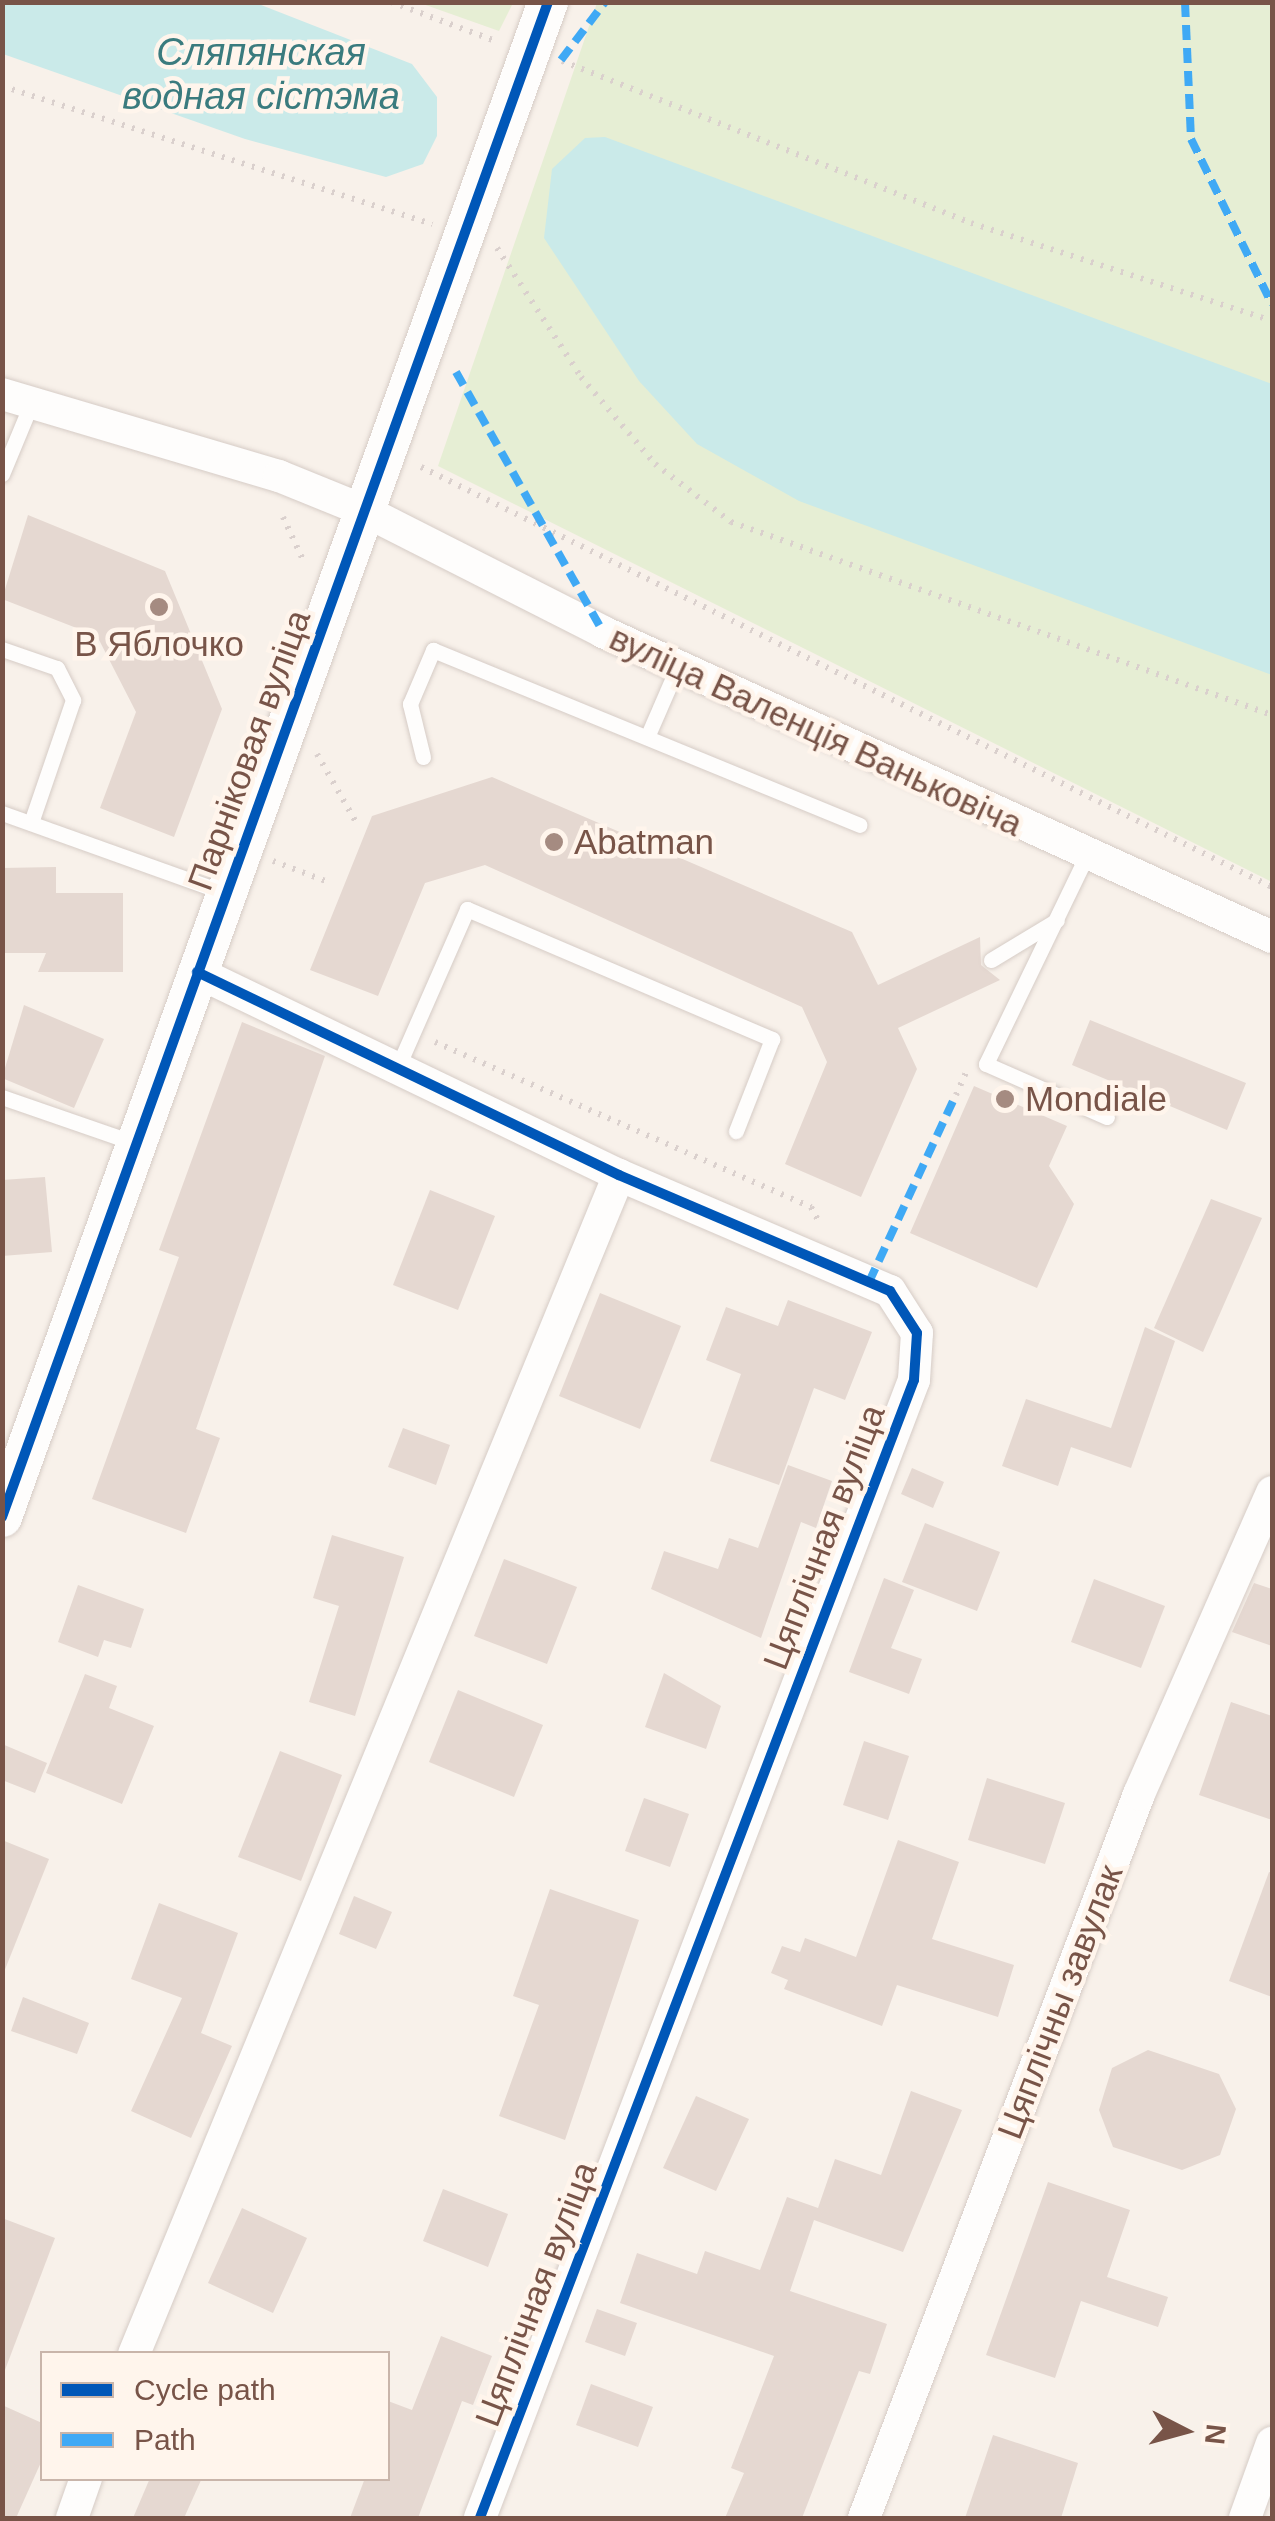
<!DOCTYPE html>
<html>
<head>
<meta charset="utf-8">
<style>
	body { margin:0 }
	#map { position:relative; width:1275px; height:2521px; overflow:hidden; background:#f8f1ea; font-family:Arial,sans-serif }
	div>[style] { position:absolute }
	.green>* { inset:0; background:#e6eed4 }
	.water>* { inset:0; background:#caeae9 }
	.building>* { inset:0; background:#e5d8d1 }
	.path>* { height:6px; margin-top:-3px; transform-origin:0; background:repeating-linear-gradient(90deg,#dad0cd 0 2.5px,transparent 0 10.5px) }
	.roads { filter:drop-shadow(0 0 2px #d6ccc6) drop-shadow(0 0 2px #d6ccc6) }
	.service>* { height:15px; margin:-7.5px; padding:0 7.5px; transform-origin:7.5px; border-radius:7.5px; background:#fefdfc }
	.minor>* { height:32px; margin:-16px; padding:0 16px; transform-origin:16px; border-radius:16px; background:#fefdfc }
	.tertiary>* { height:40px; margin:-20px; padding:0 20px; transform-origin:20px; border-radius:20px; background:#fefdfc }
	.quiet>* { height:8px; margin-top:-4px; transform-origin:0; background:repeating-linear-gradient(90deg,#3fa9f5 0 15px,transparent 0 23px) }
	.cycleway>* { height:10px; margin:-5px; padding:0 5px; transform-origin:5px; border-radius:5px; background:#0057b8 }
	.dots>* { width:28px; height:28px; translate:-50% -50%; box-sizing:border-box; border:5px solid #fff5ec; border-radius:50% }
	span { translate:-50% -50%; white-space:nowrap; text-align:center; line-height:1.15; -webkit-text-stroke:9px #fff5ec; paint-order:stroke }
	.poi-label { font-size:35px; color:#785448 }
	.left { translate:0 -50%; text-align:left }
	.street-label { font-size:35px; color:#785448 }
	.water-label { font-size:38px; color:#3a7b7e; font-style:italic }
	.frame { position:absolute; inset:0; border:5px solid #785448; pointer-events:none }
	.legend { position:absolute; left:40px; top:2351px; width:350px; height:130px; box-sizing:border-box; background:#fff5ec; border:2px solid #c9b5aa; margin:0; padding:12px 18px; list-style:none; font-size:30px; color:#785448 }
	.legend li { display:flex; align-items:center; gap:20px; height:50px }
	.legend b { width:50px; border:2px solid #c9b5aa }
	.north { position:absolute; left:1135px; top:2381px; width:100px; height:100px; -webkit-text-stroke:8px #fff5ec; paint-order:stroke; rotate:96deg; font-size:28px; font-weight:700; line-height:40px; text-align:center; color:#785448 }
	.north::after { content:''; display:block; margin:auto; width:35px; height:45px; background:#785448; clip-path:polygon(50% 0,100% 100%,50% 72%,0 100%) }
</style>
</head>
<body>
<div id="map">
	<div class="green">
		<div style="clip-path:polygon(420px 3px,513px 3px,499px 31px)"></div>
		<div style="clip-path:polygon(597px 3px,1272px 3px,1272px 882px,438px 466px)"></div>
	</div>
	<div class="water">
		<div style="clip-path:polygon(2px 3px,256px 3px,412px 64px,437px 97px,437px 136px,423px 164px,386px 177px,245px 139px,3px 54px)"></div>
		<div style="clip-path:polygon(605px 137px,1272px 384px,1272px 675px,799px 501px,697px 444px,639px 381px,544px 238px,552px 169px,585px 138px)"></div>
	</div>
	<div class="building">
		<div style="clip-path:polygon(28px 515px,165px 571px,222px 709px,174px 837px,100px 808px,136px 712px,97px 636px,2px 599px)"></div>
		<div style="clip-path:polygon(492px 777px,852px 932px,878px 985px,980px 937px,981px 965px,1000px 980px,898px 1028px,917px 1069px,861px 1197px,785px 1164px,827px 1062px,802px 1007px,485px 865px,425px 883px,378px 996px,310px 970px,372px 816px)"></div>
		<div style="clip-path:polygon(56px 867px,56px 893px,123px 893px,123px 972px,38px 972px,46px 953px,2px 953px,2px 868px)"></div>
		<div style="clip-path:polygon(24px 1005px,104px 1039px,74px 1108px,2px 1078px)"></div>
		<div style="clip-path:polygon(1090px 1020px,1246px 1083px,1227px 1130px,1072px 1065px)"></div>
		<div style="clip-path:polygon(242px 1022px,325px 1056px,196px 1429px,220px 1438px,186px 1533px,92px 1499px,179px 1257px,159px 1250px)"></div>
		<div style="clip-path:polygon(974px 1086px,1067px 1126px,1049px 1166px,1074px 1204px,1037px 1288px,910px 1233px)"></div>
		<div style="clip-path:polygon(45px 1177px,52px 1252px,2px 1256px,2px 1180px)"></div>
		<div style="clip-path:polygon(430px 1190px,495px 1216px,458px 1310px,393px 1285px)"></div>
		<div style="clip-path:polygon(1211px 1199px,1262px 1218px,1203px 1352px,1154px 1328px)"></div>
		<div style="clip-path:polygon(600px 1293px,681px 1326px,640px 1429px,559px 1396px)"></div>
		<div style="clip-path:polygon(788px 1300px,872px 1332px,845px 1400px,814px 1388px,779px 1485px,710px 1461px,741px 1374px,706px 1360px,726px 1307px,778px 1326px)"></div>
		<div style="clip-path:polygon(1145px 1327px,1175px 1341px,1131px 1468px,1071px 1447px,1058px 1486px,1002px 1466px,1026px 1399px,1111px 1428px)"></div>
		<div style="clip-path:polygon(403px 1428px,450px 1445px,436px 1485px,388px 1467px)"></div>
		<div style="clip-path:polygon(788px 1465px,832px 1481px,816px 1528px,801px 1522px,761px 1638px,651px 1589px,664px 1551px,718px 1569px,729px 1538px,758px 1548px)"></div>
		<div style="clip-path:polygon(912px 1468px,944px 1482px,933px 1508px,901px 1494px)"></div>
		<div style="clip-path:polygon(925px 1523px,1000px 1552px,977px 1611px,902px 1582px)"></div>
		<div style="clip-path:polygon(332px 1535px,404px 1557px,355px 1716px,309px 1702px,339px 1606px,313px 1598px)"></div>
		<div style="clip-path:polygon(504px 1559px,577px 1587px,547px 1664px,474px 1636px)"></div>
		<div style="clip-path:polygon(884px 1578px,914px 1590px,891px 1648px,922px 1659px,909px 1694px,849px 1672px)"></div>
		<div style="clip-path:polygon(1094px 1579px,1165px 1606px,1141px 1668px,1071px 1642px)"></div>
		<div style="clip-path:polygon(1254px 1583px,1272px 1589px,1272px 1646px,1232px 1632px)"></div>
		<div style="clip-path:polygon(78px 1585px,144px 1609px,131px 1648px,104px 1640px,98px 1657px,58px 1642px)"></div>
		<div style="clip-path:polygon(664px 1673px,721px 1706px,706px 1749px,645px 1727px)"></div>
		<div style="clip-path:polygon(85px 1674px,117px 1686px,109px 1708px,154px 1726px,122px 1804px,46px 1773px)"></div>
		<div style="clip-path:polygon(458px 1690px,543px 1725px,514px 1797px,429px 1762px)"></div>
		<div style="clip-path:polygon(1231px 1702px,1272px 1716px,1272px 1820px,1199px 1795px)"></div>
		<div style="clip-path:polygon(864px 1741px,909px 1756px,888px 1820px,843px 1805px)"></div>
		<div style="clip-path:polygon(2px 1744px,47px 1763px,35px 1793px,2px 1780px)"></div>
		<div style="clip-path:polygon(280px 1751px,342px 1775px,301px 1881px,238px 1857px)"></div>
		<div style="clip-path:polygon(987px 1778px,1065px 1803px,1045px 1864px,968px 1840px)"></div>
		<div style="clip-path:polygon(644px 1798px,689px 1814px,670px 1867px,625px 1851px)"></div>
		<div style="clip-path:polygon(2px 1840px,49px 1859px,4px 1972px,2px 1971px)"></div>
		<div style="clip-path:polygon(898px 1840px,959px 1862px,932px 1939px,1014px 1965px,998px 2017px,897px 1985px,882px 2026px,784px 1989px,788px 1980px,771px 1973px,782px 1946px,800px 1952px,805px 1938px,856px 1957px)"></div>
		<div style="clip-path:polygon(1269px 1872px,1272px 1873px,1272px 1997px,1229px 1981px)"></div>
		<div style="clip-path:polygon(550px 1889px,639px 1920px,565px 2140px,499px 2116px,539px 2005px,513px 1996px)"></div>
		<div style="clip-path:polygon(354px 1896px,392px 1912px,376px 1949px,339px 1934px)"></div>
		<div style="clip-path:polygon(159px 1903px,238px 1933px,201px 2033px,232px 2046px,191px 2138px,131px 2111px,182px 1998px,131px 1979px)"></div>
		<div style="clip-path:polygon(23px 1997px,89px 2023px,77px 2054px,11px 2031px)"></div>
		<div style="clip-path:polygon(1148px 2050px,1219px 2074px,1236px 2109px,1220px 2155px,1182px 2170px,1113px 2147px,1099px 2110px,1112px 2068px)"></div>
		<div style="clip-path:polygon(911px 2091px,962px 2110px,903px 2252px,814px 2220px,790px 2291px,887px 2324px,870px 2374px,859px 2371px,802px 2518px,725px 2518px,744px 2473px,731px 2468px,774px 2356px,620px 2303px,637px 2253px,697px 2274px,705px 2251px,760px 2270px,787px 2197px,818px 2208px,835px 2159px,881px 2175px)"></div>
		<div style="clip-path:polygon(696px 2096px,749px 2119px,716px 2191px,663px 2168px)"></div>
		<div style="clip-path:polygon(1048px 2182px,1130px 2210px,1107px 2277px,1168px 2297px,1158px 2327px,1081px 2301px,1055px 2378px,986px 2355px)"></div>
		<div style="clip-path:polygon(443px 2189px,508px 2214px,488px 2267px,423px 2241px)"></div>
		<div style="clip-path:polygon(242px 2208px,307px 2238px,273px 2313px,208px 2283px)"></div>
		<div style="clip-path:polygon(2px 2218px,55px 2238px,5px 2370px,2px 2370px)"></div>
		<div style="clip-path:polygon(597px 2309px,637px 2323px,625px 2356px,585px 2342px)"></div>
		<div style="clip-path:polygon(441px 2336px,492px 2356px,473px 2405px,462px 2401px,418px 2518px,350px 2518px,365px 2478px,388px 2478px,388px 2401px,412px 2410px)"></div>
		<div style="clip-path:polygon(591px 2384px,653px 2407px,638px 2447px,576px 2425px)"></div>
		<div style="clip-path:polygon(2px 2405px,42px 2423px,42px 2460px,16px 2518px,2px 2518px)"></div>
		<div style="clip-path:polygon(993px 2435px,1078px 2463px,1061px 2518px,965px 2518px)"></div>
		<div style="clip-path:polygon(150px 2478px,202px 2478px,184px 2518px,133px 2518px)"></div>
	</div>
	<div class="path">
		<div style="left:391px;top:2px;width:114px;rotate:20.5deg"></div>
		<div style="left:562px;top:61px;width:440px;rotate:21.6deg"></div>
		<div style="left:971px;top:223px;width:317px;rotate:18deg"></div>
		<div style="left:2px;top:86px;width:452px;rotate:17.8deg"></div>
		<div style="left:497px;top:248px;width:154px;rotate:56.9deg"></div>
		<div style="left:581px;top:377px;width:114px;rotate:49.6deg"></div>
		<div style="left:655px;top:464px;width:96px;rotate:37.3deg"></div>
		<div style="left:731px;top:522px;width:574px;rotate:19.63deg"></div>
		<div style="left:421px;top:467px;width:949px;rotate:26.27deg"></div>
		<div style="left:283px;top:517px;width:50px;rotate:65deg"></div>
		<div style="left:317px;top:754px;width:78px;rotate:60.2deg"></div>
		<div style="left:273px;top:861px;width:59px;rotate:20.9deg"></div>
		<div style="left:435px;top:1042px;width:411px;rotate:23.7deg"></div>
		<div style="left:811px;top:1207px;width:17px;rotate:62deg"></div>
		<div style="left:956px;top:1095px;width:24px;rotate:-66deg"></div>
	</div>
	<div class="roads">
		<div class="service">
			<div style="left:2px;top:474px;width:78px;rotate:-67.4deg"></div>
			<div style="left:2px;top:649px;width:58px;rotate:19.1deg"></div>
			<div style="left:57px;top:668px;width:36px;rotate:63deg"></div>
			<div style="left:73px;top:700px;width:130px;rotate:108.9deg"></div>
			<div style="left:648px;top:735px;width:75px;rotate:-66.5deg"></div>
			<div style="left:423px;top:757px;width:55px;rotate:-103.8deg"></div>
			<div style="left:410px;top:704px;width:59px;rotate:-66.9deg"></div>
			<div style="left:433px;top:650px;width:461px;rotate:22.3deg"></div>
			<div style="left:2px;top:813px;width:237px;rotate:19.7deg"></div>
			<div style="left:1086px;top:857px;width:230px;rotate:115.8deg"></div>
			<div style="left:986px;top:1064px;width:132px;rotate:23.7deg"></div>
			<div style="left:991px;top:960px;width:77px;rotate:-31.2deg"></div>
			<div style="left:396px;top:1071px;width:177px;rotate:-66.3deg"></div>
			<div style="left:467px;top:909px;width:332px;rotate:23.1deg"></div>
			<div style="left:772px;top:1039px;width:99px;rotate:111.4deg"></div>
			<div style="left:2px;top:1097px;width:141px;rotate:19.1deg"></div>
		</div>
		<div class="minor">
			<div style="left:2px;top:394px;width:289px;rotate:16.5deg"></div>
			<div style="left:279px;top:476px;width:93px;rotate:22.1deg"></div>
			<div style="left:365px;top:511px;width:267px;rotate:26.9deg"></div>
			<div style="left:603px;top:632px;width:735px;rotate:24.51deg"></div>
			<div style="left:197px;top:972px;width:468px;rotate:25.7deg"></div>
			<div style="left:619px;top:1175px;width:295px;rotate:23.2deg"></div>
			<div style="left:890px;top:1291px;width:50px;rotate:57.3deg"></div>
			<div style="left:917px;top:1333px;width:47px;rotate:93.7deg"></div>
			<div style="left:914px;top:1380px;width:1218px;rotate:110.88deg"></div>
			<div style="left:134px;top:2354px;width:1275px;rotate:-67.64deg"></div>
			<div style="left:72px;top:2518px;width:42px;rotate:-70.7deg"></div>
			<div style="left:864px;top:2518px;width:774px;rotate:-69.2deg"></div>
			<div style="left:1139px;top:1794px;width:330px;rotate:-66.2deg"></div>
			<div style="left:1245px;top:2518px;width:80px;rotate:-70.2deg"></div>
		</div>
		<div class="tertiary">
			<div style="left:2px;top:1517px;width:1610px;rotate:-70.18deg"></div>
		</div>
	</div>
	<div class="quiet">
		<div style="left:1185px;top:2px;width:137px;rotate:87.5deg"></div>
		<div style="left:1191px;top:139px;width:184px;rotate:63.9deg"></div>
		<div style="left:561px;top:60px;width:73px;rotate:-52.8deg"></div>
		<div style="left:456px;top:372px;width:299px;rotate:60.5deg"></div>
		<div style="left:869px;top:1282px;width:206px;rotate:-65.1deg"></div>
	</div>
	<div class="cycleway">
		<div style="left:197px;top:972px;width:468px;rotate:25.7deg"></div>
		<div style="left:619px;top:1175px;width:295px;rotate:23.2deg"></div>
		<div style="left:890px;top:1291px;width:50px;rotate:57.3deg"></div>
		<div style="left:917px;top:1333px;width:47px;rotate:93.7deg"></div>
		<div style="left:914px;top:1380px;width:1218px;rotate:110.88deg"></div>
		<div style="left:2px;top:1517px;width:1610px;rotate:-70.18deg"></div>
	</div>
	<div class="dots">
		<div style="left:159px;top:607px;background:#a58b81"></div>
		<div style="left:554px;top:842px;background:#a58b81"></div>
		<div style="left:1005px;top:1099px;background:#a58b81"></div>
	</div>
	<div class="poi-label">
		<span style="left:159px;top:644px">В Яблочко</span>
		<span class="left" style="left:574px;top:842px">Abatman</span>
		<span class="left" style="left:1025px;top:1099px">Mondiale</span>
	</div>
	<div class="street-label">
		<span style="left:816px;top:731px;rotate:25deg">вуліца Валенція Ваньковіча</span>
		<span style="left:249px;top:750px;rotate:-70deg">Парніковая вуліца</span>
		<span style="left:824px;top:1537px;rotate:-69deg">Цяплічная вуліца</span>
		<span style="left:1060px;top:2002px;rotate:-69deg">Цяплічны завулак</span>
		<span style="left:536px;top:2294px;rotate:-69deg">Цяплічная вуліца</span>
	</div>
	<div class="water-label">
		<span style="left:261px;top:75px">Сляпянская<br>водная сістэма</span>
	</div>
	<div class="frame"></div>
	<ul class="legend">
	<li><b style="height:12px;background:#0057b8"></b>Cycle path</li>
	<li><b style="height:12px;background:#3fa9f5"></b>Path</li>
	</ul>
	<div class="north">N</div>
</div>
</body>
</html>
